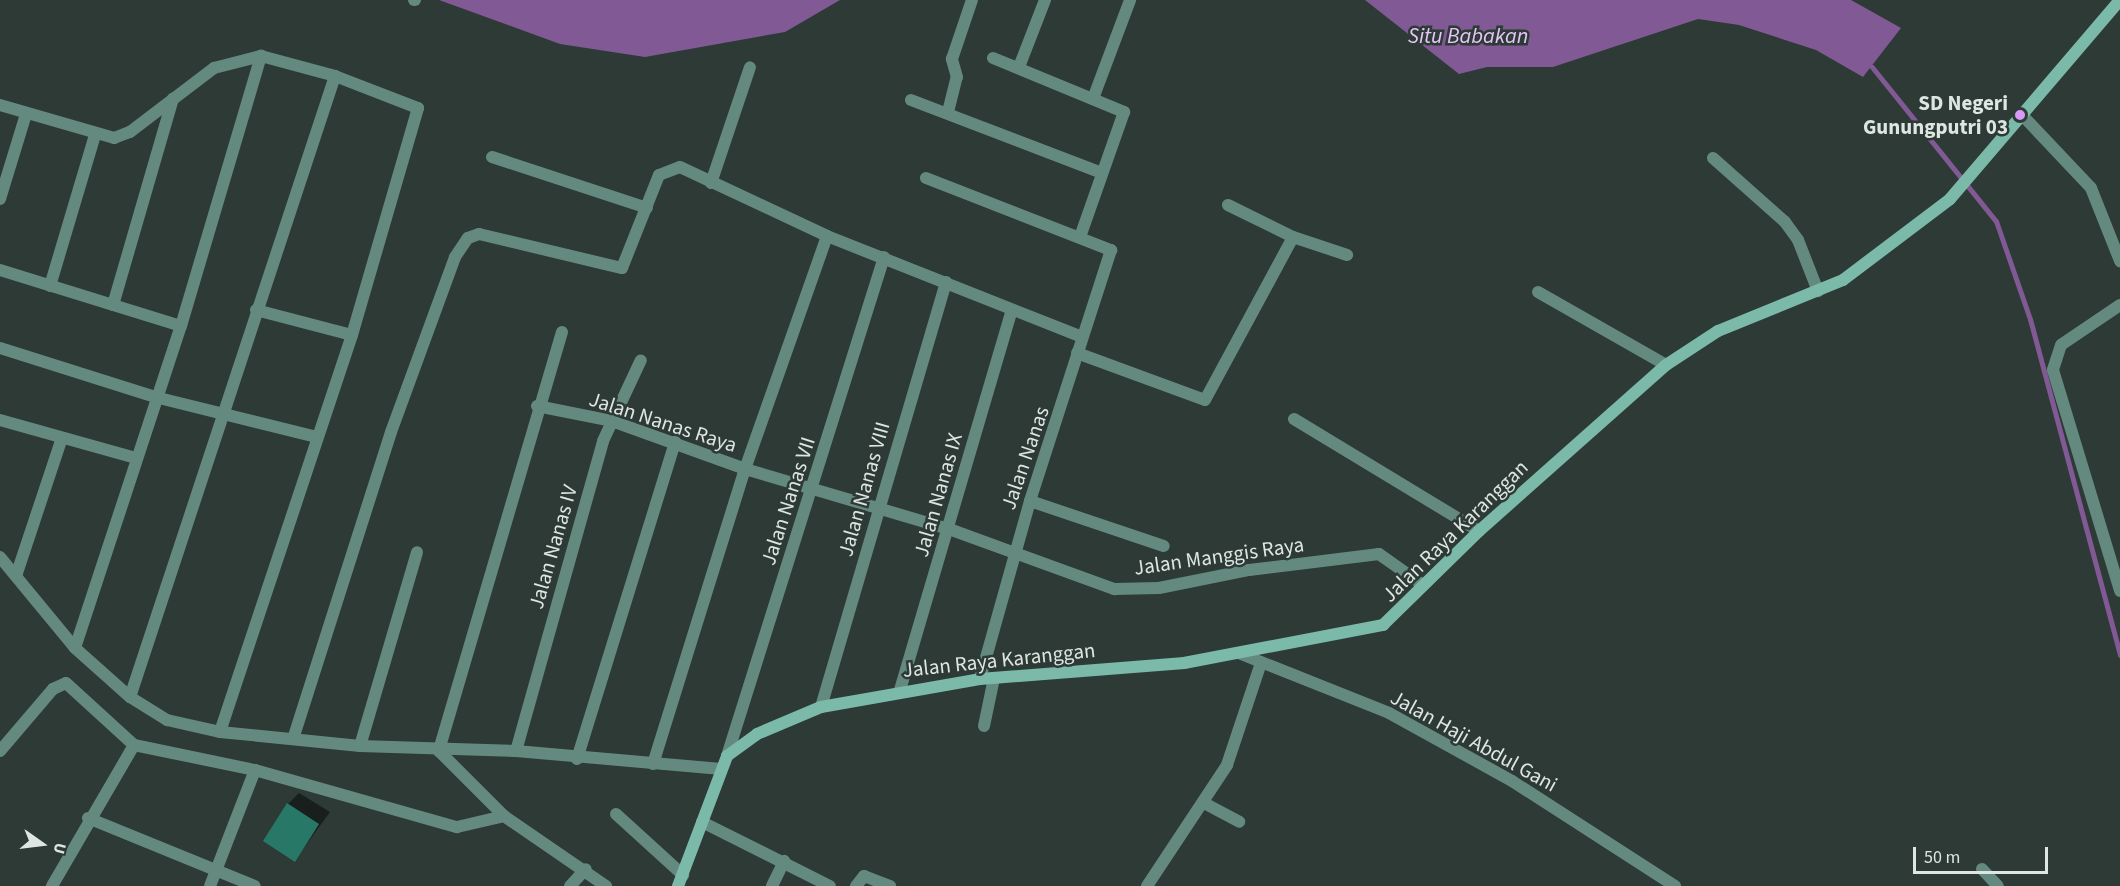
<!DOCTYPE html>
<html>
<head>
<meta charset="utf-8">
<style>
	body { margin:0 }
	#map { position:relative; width:2120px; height:886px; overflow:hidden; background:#2d3a36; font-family:"Source Sans 3",sans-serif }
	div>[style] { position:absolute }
	.water>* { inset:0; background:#815995 }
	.shadow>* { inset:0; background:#0007 }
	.stream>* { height:5px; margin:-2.5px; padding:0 2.5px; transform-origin:2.5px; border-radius:2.5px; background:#815995 }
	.building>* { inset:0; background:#287867 }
	.street>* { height:12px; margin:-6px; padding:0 6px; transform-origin:6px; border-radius:6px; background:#648a80 }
	.secondary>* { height:12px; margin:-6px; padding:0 6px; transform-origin:6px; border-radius:6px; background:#7bbaa9 }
	.dots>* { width:16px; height:16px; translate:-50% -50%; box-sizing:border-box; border:3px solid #2d3a36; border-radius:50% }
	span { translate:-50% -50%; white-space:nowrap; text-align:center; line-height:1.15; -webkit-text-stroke:5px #2d3a36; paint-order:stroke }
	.poi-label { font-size:21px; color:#dee6e3; font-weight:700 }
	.right { translate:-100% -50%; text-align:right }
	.street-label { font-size:21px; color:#dee6e3 }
	.water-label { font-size:22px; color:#e7c5f9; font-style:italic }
	.north { position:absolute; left:12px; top:814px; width:60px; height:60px; -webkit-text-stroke:4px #2d3a36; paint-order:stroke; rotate:104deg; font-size:16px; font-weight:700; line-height:24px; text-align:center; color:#dee6e3 }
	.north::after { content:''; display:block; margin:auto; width:21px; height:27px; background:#dee6e3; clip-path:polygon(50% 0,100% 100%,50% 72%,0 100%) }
	.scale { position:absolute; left:1913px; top:847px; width:135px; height:27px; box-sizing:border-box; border:3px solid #dee6e3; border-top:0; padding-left:8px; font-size:18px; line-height:21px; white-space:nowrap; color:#dee6e3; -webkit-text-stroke:4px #2d3a36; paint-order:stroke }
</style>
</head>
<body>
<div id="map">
	<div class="water">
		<div style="clip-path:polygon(439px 0,840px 0,785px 32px,645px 57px,560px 44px)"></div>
		<div style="clip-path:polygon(1365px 0,1851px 0,1901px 28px,1863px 77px,1816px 50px,1739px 25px,1698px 19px,1553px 67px,1487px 67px,1459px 74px)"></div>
	</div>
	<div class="shadow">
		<div style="clip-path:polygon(299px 793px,330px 812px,295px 860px,288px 804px)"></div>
	</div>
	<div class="stream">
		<div style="left:1872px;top:67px;width:198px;rotate:51.2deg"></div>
		<div style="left:1996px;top:221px;width:104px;rotate:70.9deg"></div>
		<div style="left:2030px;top:319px;width:348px;rotate:75deg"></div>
	</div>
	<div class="building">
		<div style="clip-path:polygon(287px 803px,319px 824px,295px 862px,263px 841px)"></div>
	</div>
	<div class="street">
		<div style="left:414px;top:0;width:1px"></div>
		<div style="left:993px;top:58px;width:142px;rotate:22.4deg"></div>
		<div style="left:1124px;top:112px;width:133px;rotate:109.4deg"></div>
		<div style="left:1019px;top:67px;width:72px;rotate:-68.8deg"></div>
		<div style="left:1094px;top:96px;width:103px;rotate:-69.4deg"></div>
		<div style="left:911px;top:100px;width:204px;rotate:20.9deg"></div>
		<div style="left:0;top:105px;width:119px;rotate:16.1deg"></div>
		<div style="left:114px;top:138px;width:17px;rotate:-21deg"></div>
		<div style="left:130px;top:132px;width:106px;rotate:-37.3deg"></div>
		<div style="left:214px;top:68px;width:49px;rotate:-14.3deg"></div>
		<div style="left:261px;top:56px;width:77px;rotate:15.1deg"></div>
		<div style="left:335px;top:76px;width:89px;rotate:21.1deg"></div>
		<div style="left:418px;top:108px;width:236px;rotate:106.2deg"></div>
		<div style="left:352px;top:335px;width:418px;rotate:108.4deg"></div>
		<div style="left:948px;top:112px;width:36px;rotate:-76deg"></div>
		<div style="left:957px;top:77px;width:19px;rotate:-106deg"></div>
		<div style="left:952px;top:59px;width:62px;rotate:-71.3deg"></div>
		<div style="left:2023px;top:116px;width:99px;rotate:46.6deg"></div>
		<div style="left:2091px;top:188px;width:79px;rotate:68.3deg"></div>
		<div style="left:492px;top:157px;width:163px;rotate:18.2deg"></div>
		<div style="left:1713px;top:158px;width:96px;rotate:41.6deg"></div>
		<div style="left:1785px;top:222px;width:22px;rotate:54deg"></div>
		<div style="left:1798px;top:240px;width:55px;rotate:68.6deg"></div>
		<div style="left:926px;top:178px;width:199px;rotate:21.3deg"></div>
		<div style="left:1111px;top:250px;width:264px;rotate:107.9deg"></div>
		<div style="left:1030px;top:501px;width:185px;rotate:105.7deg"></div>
		<div style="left:711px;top:183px;width:122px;rotate:-71.4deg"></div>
		<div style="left:0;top:199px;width:89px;rotate:-73deg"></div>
		<div style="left:1228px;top:205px;width:72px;rotate:26.2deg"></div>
		<div style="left:1293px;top:237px;width:57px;rotate:18.4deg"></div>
		<div style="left:0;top:270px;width:189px;rotate:17.2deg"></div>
		<div style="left:50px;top:286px;width:158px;rotate:-73.4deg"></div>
		<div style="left:1538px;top:292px;width:147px;rotate:29.7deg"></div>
		<div style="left:113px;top:305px;width:215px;rotate:-73.8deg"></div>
		<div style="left:2120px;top:305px;width:71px;rotate:145.9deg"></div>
		<div style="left:2061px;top:345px;width:26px;rotate:108deg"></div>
		<div style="left:2053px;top:370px;width:231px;rotate:73.1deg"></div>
		<div style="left:256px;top:310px;width:99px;rotate:14.6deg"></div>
		<div style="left:562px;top:332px;width:437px;rotate:106.4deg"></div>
		<div style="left:439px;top:751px;width:92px;rotate:45deg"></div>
		<div style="left:504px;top:816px;width:124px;rotate:34.5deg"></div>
		<div style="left:0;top:348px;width:167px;rotate:17.5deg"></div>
		<div style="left:159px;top:398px;width:163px;rotate:13.9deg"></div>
		<div style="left:1077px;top:353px;width:136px;rotate:20.2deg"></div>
		<div style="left:1205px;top:400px;width:185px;rotate:-61.6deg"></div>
		<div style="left:537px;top:406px;width:76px;rotate:11.3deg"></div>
		<div style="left:612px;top:421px;width:141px;rotate:19.8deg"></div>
		<div style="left:745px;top:469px;width:213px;rotate:16.4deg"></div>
		<div style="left:949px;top:529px;width:176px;rotate:20deg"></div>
		<div style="left:1114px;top:589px;width:45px;rotate:-1.3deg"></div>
		<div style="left:1159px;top:588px;width:92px;rotate:-11.3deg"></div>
		<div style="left:1249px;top:570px;width:131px;rotate:-7deg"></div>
		<div style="left:1379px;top:554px;width:54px;rotate:35.2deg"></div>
		<div style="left:1294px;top:419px;width:216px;rotate:31.2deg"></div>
		<div style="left:0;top:420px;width:141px;rotate:15.6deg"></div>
		<div style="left:1030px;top:501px;width:141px;rotate:18.6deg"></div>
		<div style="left:0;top:557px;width:118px;rotate:50.5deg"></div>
		<div style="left:75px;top:648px;width:74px;rotate:41.7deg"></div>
		<div style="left:130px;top:697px;width:44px;rotate:31.9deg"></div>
		<div style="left:167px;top:720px;width:54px;rotate:12.8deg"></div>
		<div style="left:220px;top:732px;width:141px;rotate:5.7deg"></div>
		<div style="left:360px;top:746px;width:156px;rotate:1.8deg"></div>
		<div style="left:516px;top:751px;width:206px;rotate:5deg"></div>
		<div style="left:17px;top:573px;width:139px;rotate:-71.6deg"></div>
		<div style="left:75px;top:648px;width:339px;rotate:-71.8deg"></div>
		<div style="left:181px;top:326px;width:282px;rotate:-73.5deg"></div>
		<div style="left:1241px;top:654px;width:159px;rotate:21.7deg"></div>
		<div style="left:1389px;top:713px;width:141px;rotate:28.9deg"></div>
		<div style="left:1512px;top:781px;width:194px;rotate:32.8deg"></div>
		<div style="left:900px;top:690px;width:396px;rotate:-73.6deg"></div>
		<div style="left:130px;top:697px;width:654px;rotate:-71.73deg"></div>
		<div style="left:821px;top:707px;width:443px;rotate:-73.6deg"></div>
		<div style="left:984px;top:726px;width:49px;rotate:-78.2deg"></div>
		<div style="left:294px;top:736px;width:319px;rotate:-72.3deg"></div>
		<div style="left:391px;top:432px;width:186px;rotate:-69.9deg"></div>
		<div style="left:455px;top:257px;width:23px;rotate:-56deg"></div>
		<div style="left:468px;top:238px;width:12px;rotate:-20deg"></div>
		<div style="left:479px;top:234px;width:147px;rotate:13.4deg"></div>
		<div style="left:622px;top:268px;width:100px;rotate:-68.3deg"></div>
		<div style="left:659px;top:175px;width:22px;rotate:-21deg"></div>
		<div style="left:680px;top:167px;width:162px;rotate:25.1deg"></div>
		<div style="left:827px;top:236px;width:274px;rotate:21.6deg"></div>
		<div style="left:134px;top:745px;width:124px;rotate:11.7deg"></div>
		<div style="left:255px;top:770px;width:124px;rotate:111.2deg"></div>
		<div style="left:360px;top:746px;width:202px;rotate:-73.6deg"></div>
		<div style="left:0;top:751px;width:82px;rotate:-49.5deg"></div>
		<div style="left:53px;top:689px;width:14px;rotate:-25deg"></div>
		<div style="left:66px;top:683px;width:92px;rotate:42.4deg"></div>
		<div style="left:516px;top:751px;width:322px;rotate:-74.3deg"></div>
		<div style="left:603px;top:441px;width:89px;rotate:-64.9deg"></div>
		<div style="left:727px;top:756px;width:523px;rotate:-72.53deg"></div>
		<div style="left:577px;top:759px;width:332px;rotate:-72.8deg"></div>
		<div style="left:653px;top:764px;width:309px;rotate:-72.7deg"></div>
		<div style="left:745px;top:469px;width:247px;rotate:-70.6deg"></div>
		<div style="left:255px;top:770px;width:210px;rotate:15.8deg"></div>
		<div style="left:457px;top:827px;width:48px;rotate:-13.2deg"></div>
		<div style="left:1204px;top:803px;width:40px;rotate:28deg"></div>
		<div style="left:616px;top:814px;width:91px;rotate:42.3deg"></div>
		<div style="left:88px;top:818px;width:180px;rotate:22.2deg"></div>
		<div style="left:702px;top:822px;width:143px;rotate:26.6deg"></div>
		<div style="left:1982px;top:869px;width:23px;rotate:47deg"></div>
		<div style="left:52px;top:886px;width:163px;rotate:-59.8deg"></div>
		<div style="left:570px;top:886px;width:23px;rotate:-47deg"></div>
		<div style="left:772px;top:886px;width:28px;rotate:-64deg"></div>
		<div style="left:856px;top:886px;width:13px;rotate:-51deg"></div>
		<div style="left:864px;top:876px;width:28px;rotate:21deg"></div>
		<div style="left:1147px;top:886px;width:145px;rotate:-56.5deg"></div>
		<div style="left:1227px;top:765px;width:108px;rotate:-71.6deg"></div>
	</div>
	<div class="secondary">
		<div style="left:678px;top:886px;width:139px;rotate:-69.3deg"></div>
		<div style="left:727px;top:756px;width:37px;rotate:-36deg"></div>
		<div style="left:757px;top:734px;width:69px;rotate:-22.9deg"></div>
		<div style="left:821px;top:707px;width:161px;rotate:-10deg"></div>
		<div style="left:980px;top:679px;width:205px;rotate:-4.5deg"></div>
		<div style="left:1184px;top:663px;width:203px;rotate:-10.8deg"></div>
		<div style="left:1383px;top:625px;width:134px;rotate:-44.4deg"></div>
		<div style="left:1479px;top:531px;width:250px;rotate:-41.6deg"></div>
		<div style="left:1666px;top:365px;width:62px;rotate:-33.2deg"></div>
		<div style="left:1718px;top:331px;width:135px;rotate:-22.2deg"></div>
		<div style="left:1843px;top:280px;width:134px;rotate:-37.1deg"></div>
		<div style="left:1950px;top:199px;width:262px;rotate:-49.5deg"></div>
	</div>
	<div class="dots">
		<div style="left:2020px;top:115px;background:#d99af7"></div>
	</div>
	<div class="poi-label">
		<span class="right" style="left:2008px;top:115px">SD Negeri<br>Gunungputri 03</span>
	</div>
	<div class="street-label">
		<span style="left:663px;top:422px;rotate:18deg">Jalan Nanas Raya</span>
		<span style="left:1025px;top:458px;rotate:-71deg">Jalan Nanas</span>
		<span style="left:864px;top:489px;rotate:-74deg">Jalan Nanas VIII</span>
		<span style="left:938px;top:495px;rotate:-74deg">Jalan Nanas IX</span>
		<span style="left:788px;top:501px;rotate:-72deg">Jalan Nanas VII</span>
		<span style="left:1455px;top:531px;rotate:-44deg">Jalan Raya Karanggan</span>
		<span style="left:553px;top:547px;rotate:-74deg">Jalan Nanas IV</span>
		<span style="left:1219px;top:556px;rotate:-8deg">Jalan Manggis Raya</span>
		<span style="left:999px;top:660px;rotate:-6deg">Jalan Raya Karanggan</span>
		<span style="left:1474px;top:741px;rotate:29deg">Jalan Haji Abdul Gani</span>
	</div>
	<div class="water-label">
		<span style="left:1468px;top:37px">Situ Babakan</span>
	</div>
	<div class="north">U</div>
	<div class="scale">50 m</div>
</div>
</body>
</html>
